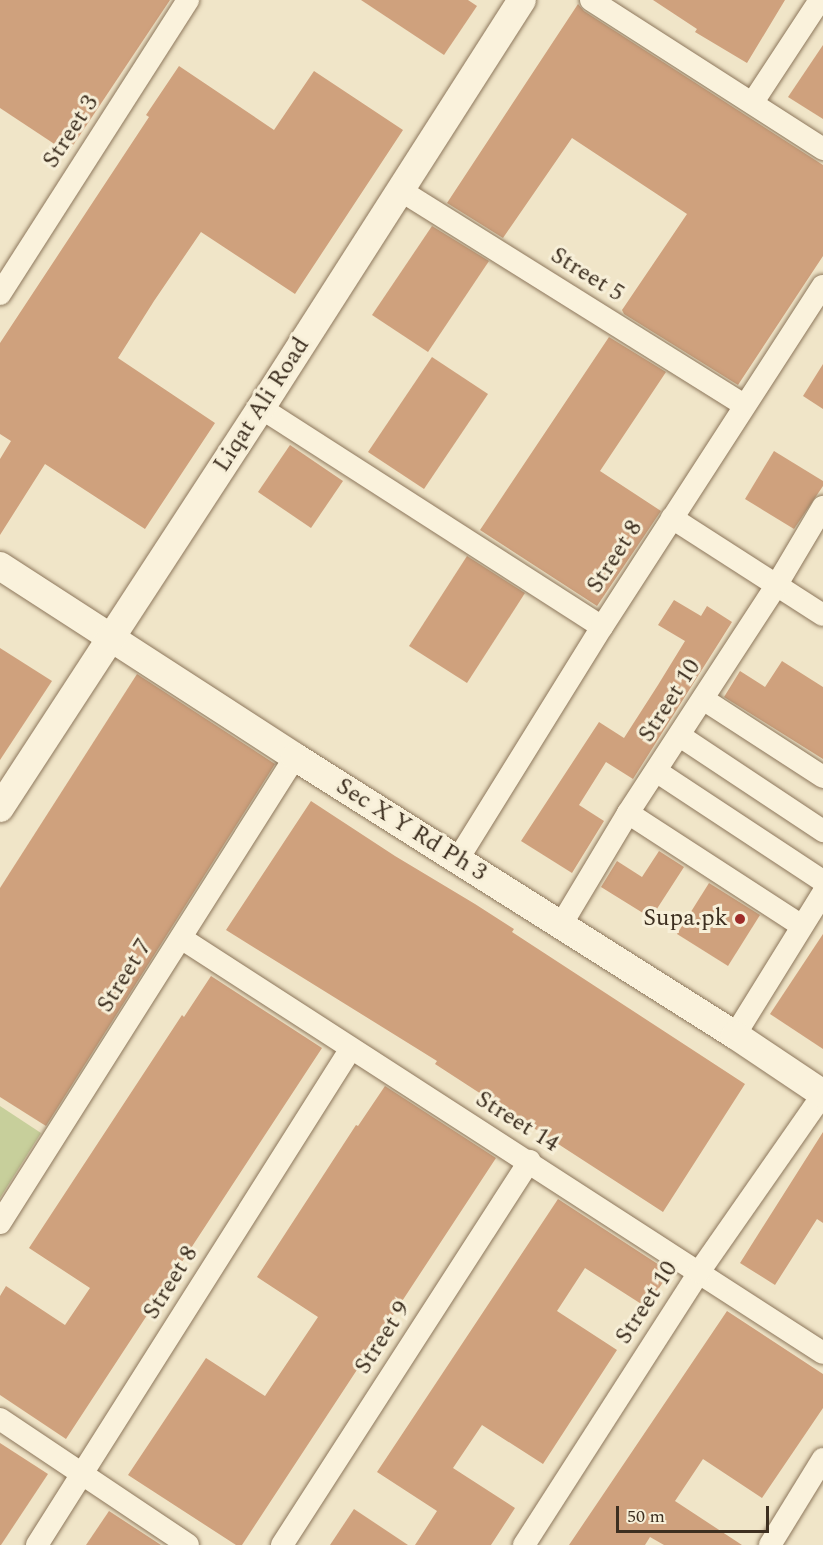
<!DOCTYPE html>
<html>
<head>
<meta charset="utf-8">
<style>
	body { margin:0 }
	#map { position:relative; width:823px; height:1545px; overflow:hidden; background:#f0e5c8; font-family:Spectral,serif }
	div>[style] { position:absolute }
	.green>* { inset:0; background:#c7cf9b }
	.building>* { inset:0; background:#cfa17d }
	.roads { filter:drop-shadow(0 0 2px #8d775c) drop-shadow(0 0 2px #8d775c) }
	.minor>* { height:22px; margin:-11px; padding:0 11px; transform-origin:11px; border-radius:11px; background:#faf2dc }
	.tertiary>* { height:28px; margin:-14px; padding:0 14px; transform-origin:14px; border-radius:14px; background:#faf2dc }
	.dots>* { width:16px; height:16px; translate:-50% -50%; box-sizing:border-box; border:3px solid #f7efd8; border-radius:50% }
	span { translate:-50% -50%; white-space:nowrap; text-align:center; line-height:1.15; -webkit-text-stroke:6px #f7efd8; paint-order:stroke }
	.street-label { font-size:24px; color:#3d2f20 }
	.poi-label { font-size:24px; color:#3d2f20 }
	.right { translate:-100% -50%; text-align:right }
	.scale { position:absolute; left:616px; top:1506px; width:153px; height:27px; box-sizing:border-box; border:3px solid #3d2f20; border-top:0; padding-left:8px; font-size:18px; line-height:21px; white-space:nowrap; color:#3d2f20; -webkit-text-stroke:4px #f7efd8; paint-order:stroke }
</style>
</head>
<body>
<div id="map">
	<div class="green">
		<div style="clip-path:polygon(0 1106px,41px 1133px,0 1198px)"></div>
	</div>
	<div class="building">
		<div style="clip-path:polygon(0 0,170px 0,68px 153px,0 108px)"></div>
		<div style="clip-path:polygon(361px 0,468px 0,477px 6px,444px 55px)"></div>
		<div style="clip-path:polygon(653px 0,785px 0,747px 63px,695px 32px,697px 29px)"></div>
		<div style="clip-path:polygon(578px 4px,584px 11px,823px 165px,823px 256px,738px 385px,624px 314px,622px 310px,687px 214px,572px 138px,503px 238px,447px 203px)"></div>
		<div style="clip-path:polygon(823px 45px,823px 119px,788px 97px)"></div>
		<div style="clip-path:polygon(179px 66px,274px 130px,314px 71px,403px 130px,295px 294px,201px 232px,154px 301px,118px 358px,215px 423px,145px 529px,45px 464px,0 535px,0 459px,11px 441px,0 434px,0 343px,149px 117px,146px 115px)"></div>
		<div style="clip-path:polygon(432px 226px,489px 261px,428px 352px,372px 315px)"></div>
		<div style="clip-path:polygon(609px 337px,666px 372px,600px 471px,661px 511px,597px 606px,480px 530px)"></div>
		<div style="clip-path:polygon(432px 357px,488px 394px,424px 489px,368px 452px)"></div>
		<div style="clip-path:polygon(823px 364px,823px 409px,803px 396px)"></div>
		<div style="clip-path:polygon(290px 445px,343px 481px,311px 528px,258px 492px)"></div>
		<div style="clip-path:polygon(774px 451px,823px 481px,823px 486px,794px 529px,745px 499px)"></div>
		<div style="clip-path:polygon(467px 556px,525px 593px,467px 683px,409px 646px)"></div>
		<div style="clip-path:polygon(674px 600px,701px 616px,707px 606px,732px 622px,633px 779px,606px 762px,579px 805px,604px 821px,572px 873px,521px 841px,599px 722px,624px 738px,658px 685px,685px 641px,658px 625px)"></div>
		<div style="clip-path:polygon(0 648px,52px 681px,0 760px)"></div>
		<div style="clip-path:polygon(782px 661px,823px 687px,823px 759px,724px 697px,740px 671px,765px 687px)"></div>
		<div style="clip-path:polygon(137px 674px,275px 764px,46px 1126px,0 1097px,0 888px)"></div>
		<div style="clip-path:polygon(311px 801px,395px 856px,475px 904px,514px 929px,512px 932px,745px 1084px,663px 1212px,435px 1064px,437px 1061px,226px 930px)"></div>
		<div style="clip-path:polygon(659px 851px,684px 867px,651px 918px,601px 887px,617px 861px,642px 877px)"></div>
		<div style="clip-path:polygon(709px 883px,760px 915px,728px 966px,677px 934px)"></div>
		<div style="clip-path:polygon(823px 934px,823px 1049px,770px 1014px)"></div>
		<div style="clip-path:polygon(211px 976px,322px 1048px,66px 1439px,0 1395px,0 1296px,6px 1286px,65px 1325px,90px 1288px,29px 1248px,182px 1015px,184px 1017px)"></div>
		<div style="clip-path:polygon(385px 1086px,496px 1158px,242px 1545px,236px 1545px,128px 1475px,206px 1358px,265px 1396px,318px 1317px,257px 1277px,356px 1125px,358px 1126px)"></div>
		<div style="clip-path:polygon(823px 1132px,823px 1223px,817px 1219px,775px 1285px,740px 1263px)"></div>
		<div style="clip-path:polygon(558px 1199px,670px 1272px,646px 1307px,585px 1268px,557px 1311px,617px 1350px,543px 1464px,482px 1425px,453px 1468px,515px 1508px,491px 1545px,415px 1545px,437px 1511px,377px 1472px)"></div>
		<div style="clip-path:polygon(727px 1311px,823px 1374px,823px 1408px,762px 1498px,703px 1459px,675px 1501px,742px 1545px,664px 1545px,650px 1537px,645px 1545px,569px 1545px)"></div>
		<div style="clip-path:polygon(0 1443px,48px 1474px,1px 1545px,0 1545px)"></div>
		<div style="clip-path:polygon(354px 1509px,408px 1545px,330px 1545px)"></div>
		<div style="clip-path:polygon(109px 1511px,161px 1545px,86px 1545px)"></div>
	</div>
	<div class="roads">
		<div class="minor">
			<div style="left:591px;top:0;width:276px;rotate:32.7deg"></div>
			<div style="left:753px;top:102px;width:122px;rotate:-56.7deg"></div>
			<div style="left:400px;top:190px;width:406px;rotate:32deg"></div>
			<div style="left:0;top:294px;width:349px;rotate:-57.4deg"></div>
			<div style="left:261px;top:408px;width:405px;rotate:32.7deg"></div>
			<div style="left:672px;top:518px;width:179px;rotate:32.7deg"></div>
			<div style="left:703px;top:699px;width:143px;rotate:33deg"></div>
			<div style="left:680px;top:736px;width:172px;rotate:33.6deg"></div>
			<div style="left:656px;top:771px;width:200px;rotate:33.4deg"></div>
			<div style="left:628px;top:813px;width:207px;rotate:33deg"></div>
			<div style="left:458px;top:859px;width:273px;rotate:-58.2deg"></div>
			<div style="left:602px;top:627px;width:406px;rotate:-57.1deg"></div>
			<div style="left:561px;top:925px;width:131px;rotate:-59.1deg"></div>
			<div style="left:628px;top:813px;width:271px;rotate:-56.9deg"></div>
			<div style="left:776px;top:586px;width:92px;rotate:-59.3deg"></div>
			<div style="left:181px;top:938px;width:764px;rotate:32.88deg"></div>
			<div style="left:735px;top:1035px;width:167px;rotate:-58.2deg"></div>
			<div style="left:0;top:1223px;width:552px;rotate:-57.66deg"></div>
			<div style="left:0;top:1419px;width:226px;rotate:33.8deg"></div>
			<div style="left:37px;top:1545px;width:586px;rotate:-57.69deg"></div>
			<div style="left:282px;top:1545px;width:457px;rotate:-57.2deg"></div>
			<div style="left:524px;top:1545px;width:324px;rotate:-57.3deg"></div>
			<div style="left:699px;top:1272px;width:217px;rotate:-55.1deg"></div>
			<div style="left:770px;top:1545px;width:101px;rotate:-58.4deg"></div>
		</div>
		<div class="tertiary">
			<div style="left:0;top:566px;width:351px;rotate:32.9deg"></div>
			<div style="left:295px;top:757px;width:520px;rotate:32.29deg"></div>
			<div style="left:735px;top:1035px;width:106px;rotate:33.8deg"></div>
			<div style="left:0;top:808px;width:478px;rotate:-56.9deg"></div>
			<div style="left:261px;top:408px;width:484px;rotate:-57.4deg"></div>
		</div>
	</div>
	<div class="dots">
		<div style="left:740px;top:919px;background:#9e2c2a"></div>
	</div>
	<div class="street-label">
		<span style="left:71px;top:132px;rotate:-57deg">Street 3</span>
		<span style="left:587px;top:275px;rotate:32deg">Street 5</span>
		<span style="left:262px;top:405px;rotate:-57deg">Liqat Ali Road</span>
		<span style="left:615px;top:557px;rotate:-57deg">Street 8</span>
		<span style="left:670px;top:701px;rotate:-57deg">Street 10</span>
		<span style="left:411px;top:830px;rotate:32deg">Sec X Y Rd Ph 3</span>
		<span style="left:125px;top:976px;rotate:-58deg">Street 7</span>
		<span style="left:517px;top:1122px;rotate:32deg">Street 14</span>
		<span style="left:171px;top:1283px;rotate:-58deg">Street 8</span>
		<span style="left:647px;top:1303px;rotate:-57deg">Street 10</span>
		<span style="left:383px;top:1338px;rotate:-57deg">Street 9</span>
	</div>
	<div class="poi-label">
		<span class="right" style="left:728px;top:919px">Supa.pk</span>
	</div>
	<div class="scale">50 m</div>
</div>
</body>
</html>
